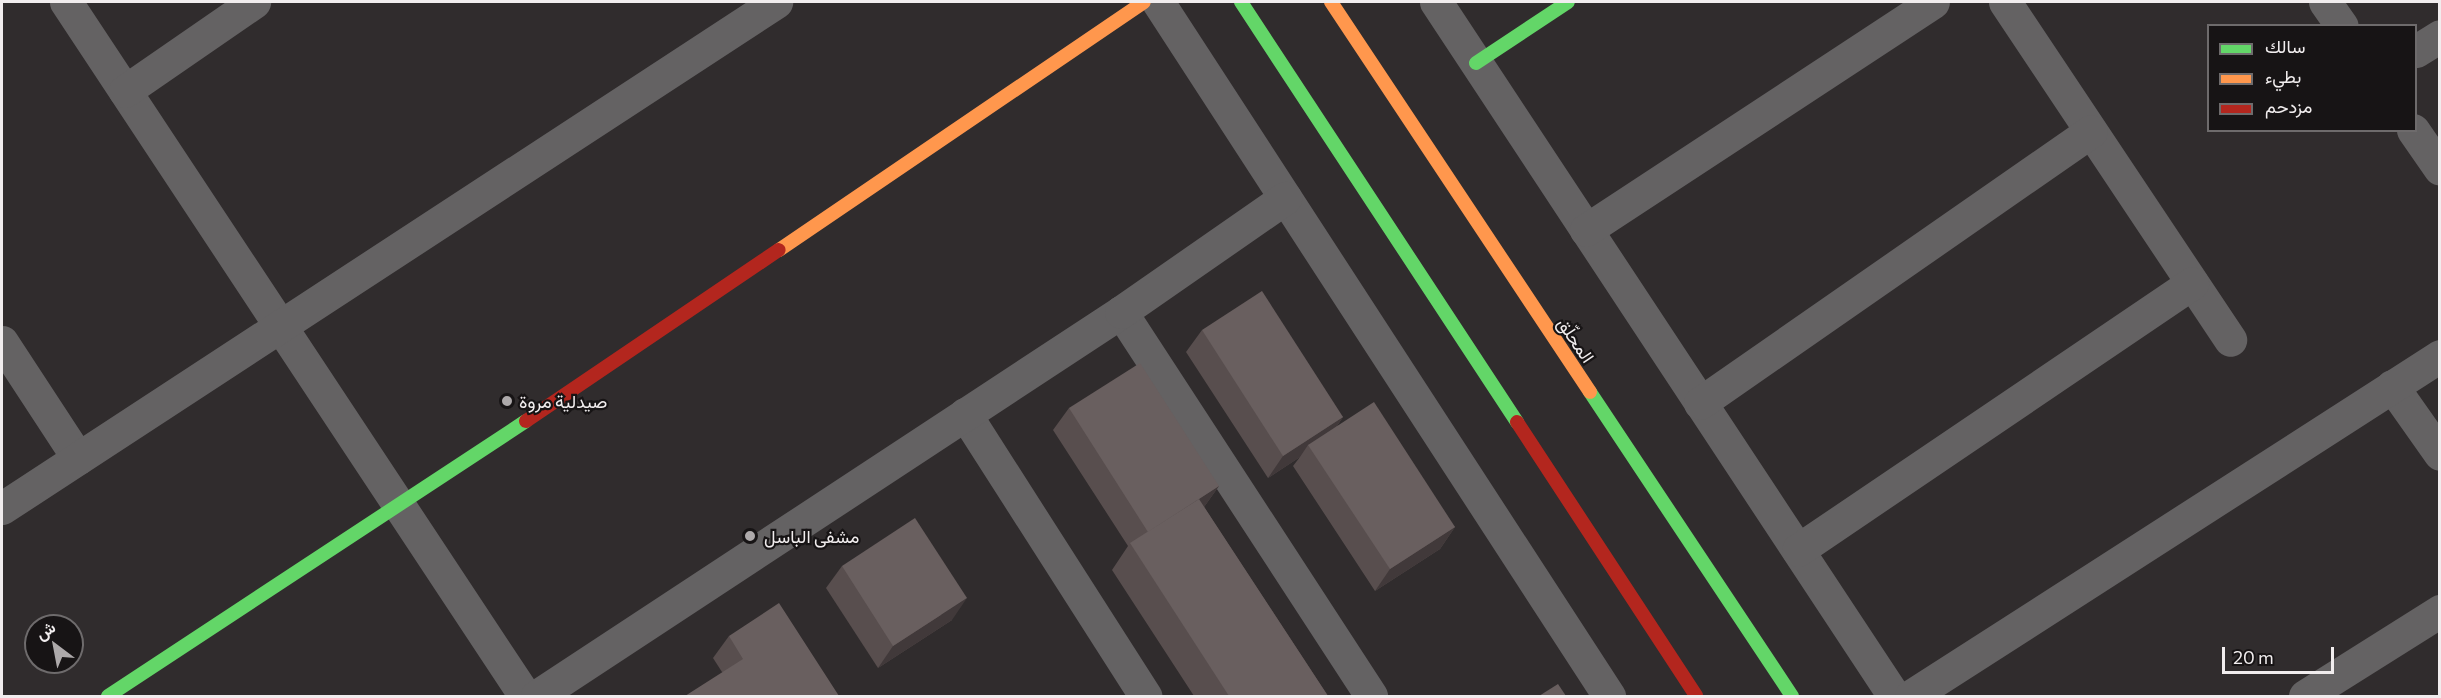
<!DOCTYPE html>
<html>
<head>
<meta charset="utf-8">
<style>
	body { margin:0 }
	#map { position:relative; width:2441px; height:698px; overflow:hidden; background:#302c2d; font-family:Commissioner,Vazirmatn,sans-serif }
	div>[style] { position:absolute }
	.street>* { height:33px; margin:-16.5px; padding:0 16.5px; transform-origin:16.5px; border-radius:16.5px; background:#646263 }
	.fast>* { height:14px; margin:-7px; padding:0 7px; transform-origin:7px; border-radius:7px; background:#63d668 }
	.slow>* { height:14px; margin:-7px; padding:0 7px; transform-origin:7px; border-radius:7px; background:#ff974d }
	.jam>* { height:14px; margin:-7px; padding:0 7px; transform-origin:7px; border-radius:7px; background:#b3261e }
	.wall>* { inset:0; background:#584e4e }
	.shaded-wall>* { inset:0; background:#41393a }
	.building>* { inset:0; background:#695f5f }
	.dots>* { width:16px; height:16px; translate:-50% -50%; box-sizing:border-box; border:3px solid #171415; border-radius:50% }
	span { translate:-50% -50%; white-space:nowrap; text-align:center; line-height:1.15; -webkit-text-stroke:4.5px #171415; paint-order:stroke }
	.street-label { font-size:18px; color:#f1edee }
	.poi-label { font-size:18px; color:#f1edee }
	.left { translate:0 -50%; text-align:left }
	.frame { position:absolute; inset:0; border:3px solid #f1edee; pointer-events:none }
	.legend { position:absolute; left:2207px; top:24px; width:210px; height:108px; box-sizing:border-box; background:#171415; border:2px solid #6e6b6c; margin:0; padding:8px 10px; list-style:none; font-size:18px; color:#f1edee }
	.legend li { display:flex; align-items:center; gap:12px; height:30px }
	.legend b { width:30px; border:2px solid #6e6b6c }
	.north { position:absolute; left:24px; top:614px; width:60px; height:60px; box-sizing:border-box; background:#171415; border:2px solid #6e6b6c; border-radius:50%; rotate:328deg; font-size:16px; font-weight:700; line-height:24px; text-align:center; color:#f1edee }
	.north::after { content:''; display:block; margin:auto; width:21px; height:27px; background:#ada9aa; clip-path:polygon(50% 0,100% 100%,50% 72%,0 100%) }
	.scale { position:absolute; left:2222px; top:647px; width:112px; height:27px; box-sizing:border-box; border:3px solid #f1edee; border-top:0; padding-left:8px; font-size:18px; line-height:21px; white-space:nowrap; color:#f1edee; -webkit-text-stroke:4px #171415; paint-order:stroke }
</style>
</head>
<body>
<div id="map">
	<div class="street">
		<div style="left:66px;top:2px;width:832px;rotate:56.52deg"></div>
		<div style="left:1158px;top:2px;width:828px;rotate:56.98deg"></div>
		<div style="left:1436px;top:2px;width:832px;rotate:56.58deg"></div>
		<div style="left:2005px;top:2px;width:406px;rotate:56.3deg"></div>
		<div style="left:2325px;top:2px;width:29px;rotate:55deg"></div>
		<div style="left:2416px;top:51px;width:28px;rotate:-32deg"></div>
		<div style="left:125px;top:91px;width:157px;rotate:-34.6deg"></div>
		<div style="left:2413px;top:130px;width:47px;rotate:55.3deg"></div>
		<div style="left:1586px;top:230px;width:415px;rotate:-33.3deg"></div>
		<div style="left:1121px;top:312px;width:458px;rotate:56.9deg"></div>
		<div style="left:2px;top:342px;width:139px;rotate:56.8deg"></div>
		<div style="left:2392px;top:386px;width:83px;rotate:54.8deg"></div>
		<div style="left:1700px;top:403px;width:476px;rotate:-34.8deg"></div>
		<div style="left:965px;top:414px;width:335px;rotate:57.4deg"></div>
		<div style="left:2px;top:508px;width:925px;rotate:-33.17deg"></div>
		<div style="left:1798px;top:550px;width:476px;rotate:-34.1deg"></div>
		<div style="left:537px;top:696px;width:699px;rotate:-33.33deg"></div>
		<div style="left:1121px;top:312px;width:200px;rotate:-34.8deg"></div>
		<div style="left:1911px;top:696px;width:629px;rotate:-32.73deg"></div>
		<div style="left:2305px;top:696px;width:160px;rotate:-32.2deg"></div>
	</div>
	<div class="fast">
		<div style="left:1241px;top:2px;width:503px;rotate:56.69deg"></div>
		<div style="left:1476px;top:63px;width:110px;rotate:-33.5deg"></div>
		<div style="left:1590px;top:392px;width:365px;rotate:56.4deg"></div>
		<div style="left:108px;top:696px;width:500px;rotate:-33.34deg"></div>
	</div>
	<div class="slow">
		<div style="left:1331px;top:2px;width:468px;rotate:56.4deg"></div>
		<div style="left:779px;top:250px;width:441px;rotate:-34.2deg"></div>
	</div>
	<div class="jam">
		<div style="left:526px;top:421px;width:305px;rotate:-34.1deg"></div>
		<div style="left:1517px;top:422px;width:327px;rotate:56.8deg"></div>
	</div>
	<div class="wall">
		<div style="clip-path:polygon(1202px 330px,1343px 417px,1337px 426px,1455px 527px,1440px 549px,1375px 591px,1293px 466px,1300px 457px,1268px 478px,1186px 352px)"></div>
		<div style="clip-path:polygon(1069px 408px,1219px 486px,1204px 507px,1328px 696px,1194px 696px,1112px 570px,1128px 546px,1053px 430px)"></div>
		<div style="clip-path:polygon(842px 566px,952px 620px,878px 668px,826px 588px)"></div>
		<div style="clip-path:polygon(729px 636px,839px 696px,722px 672px,713px 658px)"></div>
	</div>
	<div class="shaded-wall">
		<div style="clip-path:polygon(1343px 417px,1328px 439px,1308px 445px,1300px 457px,1268px 478px,1283px 456px)"></div>
		<div style="clip-path:polygon(1219px 486px,1204px 507px,1148px 532px)"></div>
		<div style="clip-path:polygon(1455px 527px,1440px 549px,1375px 591px,1390px 569px)"></div>
		<div style="clip-path:polygon(967px 598px,952px 620px,878px 668px,893px 646px)"></div>
	</div>
	<div class="building">
		<div style="clip-path:polygon(1262px 291px,1343px 417px,1283px 456px,1202px 330px)"></div>
		<div style="clip-path:polygon(1140px 363px,1219px 486px,1148px 532px,1069px 408px)"></div>
		<div style="clip-path:polygon(1374px 402px,1455px 527px,1390px 569px,1308px 445px)"></div>
		<div style="clip-path:polygon(1199px 499px,1328px 696px,1229px 696px,1130px 543px)"></div>
		<div style="clip-path:polygon(915px 518px,967px 598px,893px 646px,842px 566px)"></div>
		<div style="clip-path:polygon(779px 603px,839px 696px,685px 696px,743px 659px,729px 636px)"></div>
		<div style="clip-path:polygon(1558px 684px,1566px 696px,1539px 696px)"></div>
	</div>
	<div class="dots">
		<div style="left:507px;top:401px;background:#ada9aa"></div>
		<div style="left:750px;top:536px;background:#ada9aa"></div>
	</div>
	<div class="street-label">
		<span style="left:1576px;top:340px;rotate:56deg">المحلّق</span>
	</div>
	<div class="poi-label">
		<span class="left" style="left:519px;top:401px">صيدلية مروة</span>
		<span class="left" style="left:764px;top:536px">مشفى الباسل</span>
	</div>
	<div class="frame"></div>
	<ul class="legend">
	<li><b style="height:8px;background:#63d668"></b>سالك</li>
	<li><b style="height:8px;background:#ff974d"></b>بطيء</li>
	<li><b style="height:8px;background:#b3261e"></b>مزدحم</li>
	</ul>
	<div class="north">ش</div>
	<div class="scale">20 m</div>
</div>
</body>
</html>
